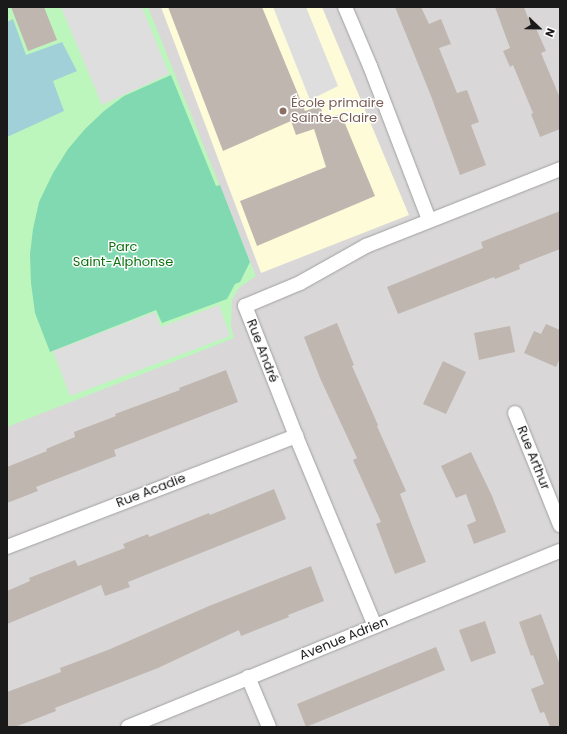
<!DOCTYPE html>
<html>
<head>
<meta charset="utf-8">
<style>
	body { margin:0 }
	#map { position:relative; width:567px; height:734px; overflow:hidden; background:#ece7e0; font-family:Poppins,sans-serif }
	div>[style] { position:absolute }
	.residential>* { inset:0; background:#d9d7d8 }
	.education>* { inset:0; background:#fdfbd8 }
	.park>* { inset:0; background:#bdf6bd }
	.pitch>* { inset:0; background:#80d9b0 }
	.parking>* { inset:0; background:#dedede }
	.water>* { inset:0; background:#a2d0d8 }
	.building>* { inset:0; background:#c0b6b0 }
	.roads { filter:drop-shadow(0 0 1px #a1a1a1) drop-shadow(0 0 1px #a1a1a1) }
	.minor>* { height:14px; margin:-7px; padding:0 7px; transform-origin:7px; border-radius:7px; background:#fff }
	.dots>* { width:11px; height:11px; translate:-50% -50%; box-sizing:border-box; border:2px solid #fff; border-radius:50% }
	span { translate:-50% -50%; white-space:nowrap; text-align:center; line-height:1.15; -webkit-text-stroke:3px #fff; paint-order:stroke }
	.education-label { font-size:13px; color:#785e54 }
	.left { translate:0 -50%; text-align:left }
	.park-label { font-size:13px; color:#0f7211 }
	.street-label { font-size:13px; color:#1a1a1a }
	.frame { position:absolute; inset:0; border:8px solid #1a1a1a; pointer-events:none }
	.north { position:absolute; left:519px; top:8px; width:40px; height:40px; -webkit-text-stroke:3px #fff; paint-order:stroke; rotate:112deg; font-size:11px; font-weight:700; line-height:16px; text-align:center; color:#1a1a1a }
	.north::after { content:''; display:block; margin:auto; width:14px; height:18px; background:#1a1a1a; clip-path:polygon(50% 0,100% 100%,50% 72%,0 100%) }
</style>
</head>
<body>
<div id="map">
	<div class="residential">
		<div style="clip-path:polygon(7px 7px,560px 7px,560px 727px,7px 727px)"></div>
	</div>
	<div class="education">
		<div style="clip-path:polygon(161px 7px,322px 7px,409px 215px,261px 273px)"></div>
	</div>
	<div class="park">
		<div style="clip-path:polygon(7px 7px,148px 7px,256px 276px,239px 288px,232px 300px,231px 326px,234px 338px,7px 427px)"></div>
	</div>
	<div class="pitch">
		<div style="clip-path:polygon(171px 75px,216px 186px,220px 185px,250px 262px,240px 282px,235px 284px,227px 299px,162px 323px,156px 310px,50px 352px,35px 313px,31px 283px,30px 254px,33px 229px,39px 202px,53px 173px,68px 149px,85px 129px,104px 111px,124px 96px)"></div>
	</div>
	<div class="parking">
		<div style="clip-path:polygon(61px 7px,142px 7px,169px 74px,102px 105px)"></div>
		<div style="clip-path:polygon(273px 7px,306px 7px,338px 86px,310px 100px)"></div>
		<div style="clip-path:polygon(219px 305px,230px 336px,70px 396px,53px 351px,155px 312px,161px 327px)"></div>
	</div>
	<div class="water">
		<div style="clip-path:polygon(13px 19px,26px 55px,62px 42px,77px 71px,53px 81px,64px 111px,7px 137px,7px 22px)"></div>
	</div>
	<div class="building">
		<div style="clip-path:polygon(11px 7px,44px 7px,57px 40px,28px 51px)"></div>
		<div style="clip-path:polygon(168px 7px,262px 7px,305px 111px,320px 106px,325px 119px,341px 114px,375px 196px,257px 246px,240px 201px,326px 167px,314px 129px,296px 135px,291px 121px,223px 151px)"></div>
		<div style="clip-path:polygon(395px 7px,421px 7px,429px 24px,441px 19px,451px 44px,439px 48px,457px 93px,467px 90px,479px 122px,471px 125px,486px 165px,460px 175px,431px 96px)"></div>
		<div style="clip-path:polygon(495px 7px,524px 7px,528px 18px,531px 17px,546px 51px,541px 53px,560px 98px,560px 129px,540px 137px,531px 114px,533px 113px,513px 65px,510px 67px,503px 51px,510px 48px)"></div>
		<div style="clip-path:polygon(560px 211px,560px 249px,519px 265px,520px 269px,495px 279px,494px 277px,398px 314px,387px 287px,483px 248px,481px 242px)"></div>
		<div style="clip-path:polygon(337px 323px,354px 365px,352px 366px,378px 425px,377px 426px,406px 491px,400px 494px,426px 562px,395px 574px,376px 524px,381px 522px,353px 460px,357px 458px,320px 378px,304px 337px)"></div>
		<div style="clip-path:polygon(546px 324px,560px 330px,560px 358px,556px 367px,524px 353px,534px 331px,541px 334px)"></div>
		<div style="clip-path:polygon(510px 326px,515px 352px,479px 360px,474px 333px)"></div>
		<div style="clip-path:polygon(443px 361px,466px 372px,446px 414px,423px 404px)"></div>
		<div style="clip-path:polygon(226px 370px,238px 402px,114px 450px,116px 456px,36px 487px,38px 491px,7px 503px,7px 467px,47px 451px,46px 449px,75px 437px,74px 432px,116px 416px,115px 414px,180px 390px,179px 388px)"></div>
		<div style="clip-path:polygon(471px 452px,492px 496px,506px 532px,474px 544px,467px 525px,476px 521px,466px 494px,456px 498px,441px 466px)"></div>
		<div style="clip-path:polygon(274px 489px,286px 519px,128px 582px,130px 587px,105px 596px,101px 585px,7px 624px,7px 591px,30px 581px,29px 578px,75px 560px,78px 566px,125px 548px,123px 544px,148px 534px,149px 537px,209px 513px,210px 515px)"></div>
		<div style="clip-path:polygon(311px 566px,324px 601px,288px 615px,289px 617px,241px 636px,239px 630px,158px 668px,55px 708px,56px 711px,15px 727px,7px 727px,7px 692px,61px 672px,60px 668px,108px 650px,209px 606px)"></div>
		<div style="clip-path:polygon(541px 614px,560px 665px,560px 727px,550px 727px,544px 712px,540px 713px,531px 689px,544px 684px,533px 655px,531px 656px,519px 622px)"></div>
		<div style="clip-path:polygon(485px 621px,496px 653px,471px 662px,459px 630px)"></div>
		<div style="clip-path:polygon(436px 647px,445px 670px,306px 727px,297px 704px)"></div>
	</div>
	<div class="roads">
		<div class="minor">
			<div style="left:345px;top:7px;width:64px;rotate:67deg"></div>
			<div style="left:370px;top:66px;width:165px;rotate:69deg"></div>
			<div style="left:515px;top:413px;width:121px;rotate:68.1deg"></div>
			<div style="left:7px;top:547px;width:310px;rotate:-21deg"></div>
			<div style="left:375px;top:626px;width:206px;rotate:-112.6deg"></div>
			<div style="left:296px;top:436px;width:140px;rotate:-111.4deg"></div>
			<div style="left:245px;top:306px;width:60px;rotate:-22.7deg"></div>
			<div style="left:300px;top:283px;width:76px;rotate:-29.3deg"></div>
			<div style="left:366px;top:246px;width:209px;rotate:-21.6deg"></div>
			<div style="left:248px;top:677px;width:54px;rotate:67.2deg"></div>
			<div style="left:128px;top:727px;width:466px;rotate:-22.2deg"></div>
		</div>
	</div>
	<div class="dots">
		<div style="left:283px;top:111px;background:#8d6e63"></div>
	</div>
	<div class="education-label">
		<span class="left" style="left:291px;top:111px">École primaire<br>Sainte-Claire</span>
	</div>
	<div class="park-label">
		<span style="left:123px;top:255px">Parc<br>Saint-Alphonse</span>
	</div>
	<div class="street-label">
		<span style="left:262px;top:351px;rotate:69deg">Rue André</span>
		<span style="left:533px;top:458px;rotate:68deg">Rue Arthur</span>
		<span style="left:151px;top:491px;rotate:-21deg">Rue Acadie</span>
		<span style="left:344px;top:639px;rotate:-22deg">Avenue Adrien</span>
	</div>
	<div class="frame"></div>
	<div class="north">N</div>
</div>
</body>
</html>
